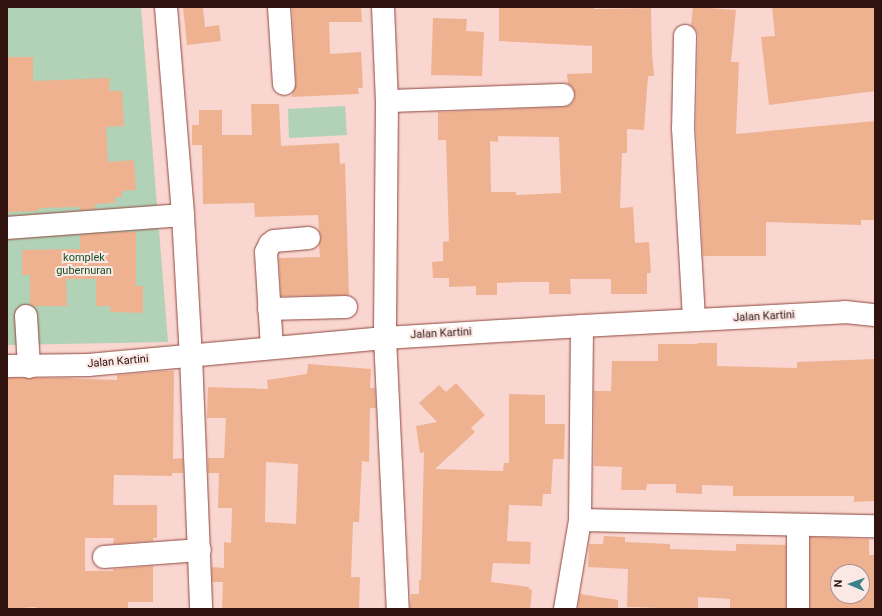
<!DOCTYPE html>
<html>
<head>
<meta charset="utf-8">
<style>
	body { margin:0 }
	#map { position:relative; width:882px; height:616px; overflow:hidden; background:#f9d6d0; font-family:Roboto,sans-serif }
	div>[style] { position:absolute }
	.green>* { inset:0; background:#b1d2b6 }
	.building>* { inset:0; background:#efb291 }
	.roads { filter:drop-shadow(0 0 1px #8f463c) drop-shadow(0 0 1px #8f463c) }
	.minor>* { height:22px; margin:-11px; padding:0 11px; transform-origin:11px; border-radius:11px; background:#fff }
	span { translate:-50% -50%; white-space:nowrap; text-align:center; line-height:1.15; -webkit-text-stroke:4px #fae8e5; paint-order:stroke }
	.park-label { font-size:11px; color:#175228 }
	.street-label { font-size:11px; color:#30120e }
	.frame { position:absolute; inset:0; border:8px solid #30120e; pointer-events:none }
	.north { position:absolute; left:830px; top:564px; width:40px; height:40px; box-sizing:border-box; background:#fae8e5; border:1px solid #a9928f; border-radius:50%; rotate:272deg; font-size:11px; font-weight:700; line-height:16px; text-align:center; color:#30120e }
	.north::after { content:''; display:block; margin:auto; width:14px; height:18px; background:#3c828d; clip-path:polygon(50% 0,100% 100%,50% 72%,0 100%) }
</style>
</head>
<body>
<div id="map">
	<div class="green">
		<div style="clip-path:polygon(7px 7px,141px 7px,168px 342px,7px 345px)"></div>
		<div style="clip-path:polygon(345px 106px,347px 135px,289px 138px,288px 109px)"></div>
	</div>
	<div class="building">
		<div style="clip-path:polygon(183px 7px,203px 7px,205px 27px,219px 25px,221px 41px,187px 45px)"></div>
		<div style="clip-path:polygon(292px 7px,361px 7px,362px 22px,329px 22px,330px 54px,361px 52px,363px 88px,358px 88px,359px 94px,291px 97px,296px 83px)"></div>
		<div style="clip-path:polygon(evenodd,499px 7px,574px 7px,594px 8px,594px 9px,651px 8px,652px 55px,654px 76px,648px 76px,644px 130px,627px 129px,627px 153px,622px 153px,620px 208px,633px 207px,635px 243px,649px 242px,651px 273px,647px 273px,647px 294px,611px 294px,611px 279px,570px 279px,571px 294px,549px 294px,549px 282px,519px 282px,497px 283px,497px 295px,476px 295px,476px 286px,449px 287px,449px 278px,433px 278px,432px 262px,443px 261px,443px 242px,449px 241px,446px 140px,438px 140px,438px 112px,564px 107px,570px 105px,574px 101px,575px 95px,573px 88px,568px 84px,567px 74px,592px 73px,592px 46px,499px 41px,499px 7px,498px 136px,559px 137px,561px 193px,516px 195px,516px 192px,491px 192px,490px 141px,498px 142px,498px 136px)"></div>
		<div style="clip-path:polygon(693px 7px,736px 10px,731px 62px,739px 62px,736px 134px,875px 121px,875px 220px,861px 220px,861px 225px,766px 222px,766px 256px,703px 256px,696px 128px,698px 36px,696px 30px,691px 25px)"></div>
		<div style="clip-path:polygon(772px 7px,875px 7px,875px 91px,769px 105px,761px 37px,775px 36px)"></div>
		<div style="clip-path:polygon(433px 18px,467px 19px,466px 31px,484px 32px,482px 76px,431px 75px)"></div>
		<div style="clip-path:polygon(7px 57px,33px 57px,33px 81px,109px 78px,110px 91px,122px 91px,124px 126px,106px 127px,108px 162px,134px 160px,136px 190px,122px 191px,122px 197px,115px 197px,115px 203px,95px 204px,95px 209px,80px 210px,80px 207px,39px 208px,39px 211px,7px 212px)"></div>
		<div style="clip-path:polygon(251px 104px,279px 104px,281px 146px,339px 143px,340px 164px,345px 163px,349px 295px,281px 296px,279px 258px,320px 257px,319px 245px,321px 237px,319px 230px,318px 215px,255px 217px,254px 203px,203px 204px,202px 145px,192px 145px,192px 125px,199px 125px,199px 110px,222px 110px,222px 135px,252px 135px)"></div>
		<div style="clip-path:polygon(123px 232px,136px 232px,136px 286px,143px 286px,143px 313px,110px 312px,110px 306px,96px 306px,96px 279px,66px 279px,67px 306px,33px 306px,30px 304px,30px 275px,22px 275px,22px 250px,80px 249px,80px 235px)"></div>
		<div style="clip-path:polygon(697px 343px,717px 343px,717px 366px,797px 368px,797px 362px,875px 359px,875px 501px,854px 502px,854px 496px,733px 496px,733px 486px,702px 485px,702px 494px,676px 493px,676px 484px,647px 484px,646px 490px,621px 490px,622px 467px,594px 466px,594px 391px,611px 391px,612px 361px,658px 361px,658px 344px,697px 344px)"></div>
		<div style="clip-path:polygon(evenodd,308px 364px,371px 369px,370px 388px,375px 388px,376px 408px,370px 408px,369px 462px,362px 461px,359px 522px,353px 522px,351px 577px,360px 577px,359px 609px,222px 609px,223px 582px,212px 582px,212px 567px,224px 568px,224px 542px,231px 543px,232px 508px,218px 508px,219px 473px,208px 473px,208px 458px,224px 458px,226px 418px,207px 418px,208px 387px,268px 389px,267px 380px,307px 374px,308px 364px,266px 462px,298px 464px,296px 524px,265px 522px,266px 462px)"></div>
		<div style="clip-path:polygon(163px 371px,174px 371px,173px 459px,183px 458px,183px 473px,172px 473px,172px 476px,114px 475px,113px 505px,157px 505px,157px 538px,153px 538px,153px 541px,113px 544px,114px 538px,85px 538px,85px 571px,113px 571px,113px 569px,153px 566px,153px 602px,128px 602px,128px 609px,36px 609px,36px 607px,7px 609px,7px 378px,64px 378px,117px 380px,117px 375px)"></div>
		<div style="clip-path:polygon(456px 383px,485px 415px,471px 428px,475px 432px,435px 469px,503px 471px,504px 463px,509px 463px,509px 394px,545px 395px,545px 424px,565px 424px,564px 459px,553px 459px,551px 494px,543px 494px,542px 506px,509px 505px,507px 541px,531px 542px,530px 564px,493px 563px,491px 582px,529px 587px,529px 589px,532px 590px,530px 609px,410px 609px,411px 594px,419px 594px,419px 580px,421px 580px,424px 452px,420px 453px,416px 426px,437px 422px,419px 403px,439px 385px,446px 392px)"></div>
		<div style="clip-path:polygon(604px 536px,625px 537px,625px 542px,670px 544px,670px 549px,736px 551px,736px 544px,786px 545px,786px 609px,730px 609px,730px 599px,698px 597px,698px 609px,627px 607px,628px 569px,588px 567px,589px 544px,603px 544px)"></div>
		<div style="clip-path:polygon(evenodd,810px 537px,869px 539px,869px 555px,875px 555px,875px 609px,810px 609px,810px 537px,838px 572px,862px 572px,862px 596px,838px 596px,838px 572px)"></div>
		<div style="clip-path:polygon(580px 594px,618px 600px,618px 609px,578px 609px)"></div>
	</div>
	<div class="roads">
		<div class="minor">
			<div style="left:166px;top:7px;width:209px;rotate:85.3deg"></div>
			<div style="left:183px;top:215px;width:141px;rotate:86.8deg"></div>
			<div style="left:191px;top:356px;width:253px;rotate:87.7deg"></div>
			<div style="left:279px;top:7px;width:77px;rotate:86.3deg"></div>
			<div style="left:383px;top:7px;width:94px;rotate:87.6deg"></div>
			<div style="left:387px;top:101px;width:237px;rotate:90.5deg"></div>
			<div style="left:385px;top:338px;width:271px;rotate:87.3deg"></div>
			<div style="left:685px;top:36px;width:92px;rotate:91.2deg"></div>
			<div style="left:683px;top:128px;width:192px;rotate:86.7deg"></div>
			<div style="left:387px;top:101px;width:176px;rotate:-2deg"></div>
			<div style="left:7px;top:228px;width:176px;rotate:-4.2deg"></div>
			<div style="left:269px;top:309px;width:77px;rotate:-1.5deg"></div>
			<div style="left:26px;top:316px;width:51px;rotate:86.6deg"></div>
			<div style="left:272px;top:348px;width:96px;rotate:-93.6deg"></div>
			<div style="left:266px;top:252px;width:9px;rotate:-63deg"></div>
			<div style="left:270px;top:244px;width:5px;rotate:-37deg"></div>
			<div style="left:274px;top:241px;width:35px;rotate:-5deg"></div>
			<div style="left:7px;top:366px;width:81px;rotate:-0.7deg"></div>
			<div style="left:88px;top:365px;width:298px;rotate:-5.2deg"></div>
			<div style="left:385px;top:338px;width:197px;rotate:-3.5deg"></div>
			<div style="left:582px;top:326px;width:263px;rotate:-3deg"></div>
			<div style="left:845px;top:312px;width:30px;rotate:6deg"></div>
			<div style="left:580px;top:520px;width:295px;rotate:1.2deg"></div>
			<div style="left:104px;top:557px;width:96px;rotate:-4.2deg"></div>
			<div style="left:565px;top:609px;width:90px;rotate:-80.4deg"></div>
			<div style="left:580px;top:520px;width:194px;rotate:-89.4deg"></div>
			<div style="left:798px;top:609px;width:83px;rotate:-90deg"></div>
		</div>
	</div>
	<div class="park-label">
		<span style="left:84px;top:265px">komplek<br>gubernuran</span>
	</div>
	<div class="street-label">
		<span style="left:764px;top:317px;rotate:-3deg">Jalan Kartini</span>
		<span style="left:441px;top:334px;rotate:-3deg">Jalan Kartini</span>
		<span style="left:118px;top:362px;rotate:-5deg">Jalan Kartini</span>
	</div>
	<div class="frame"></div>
	<div class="north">N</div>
</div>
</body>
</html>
